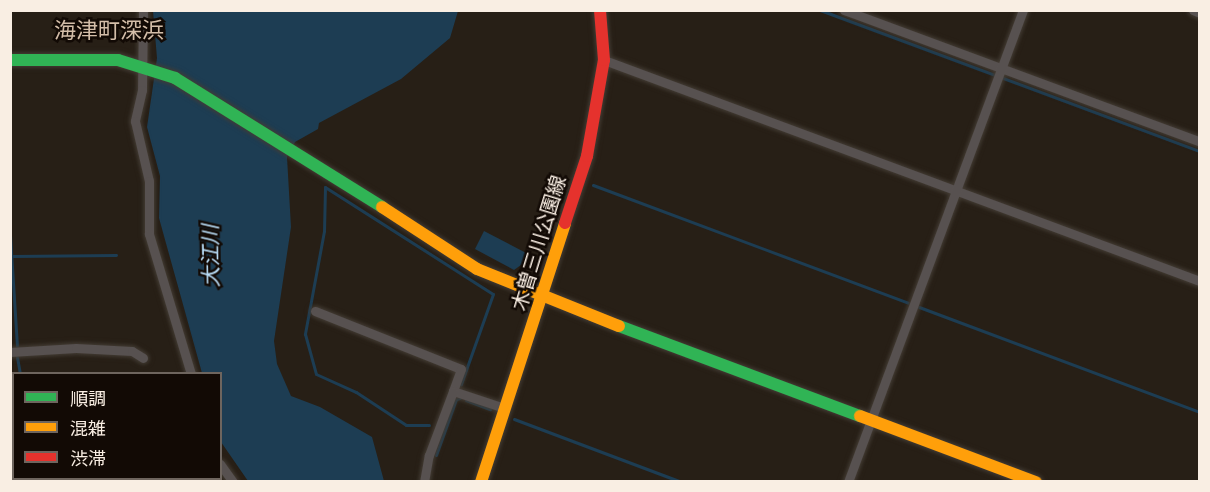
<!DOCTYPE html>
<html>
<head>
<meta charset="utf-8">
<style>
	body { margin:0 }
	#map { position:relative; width:1210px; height:492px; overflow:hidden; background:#271f16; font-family:Raleway,"Noto Sans JP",sans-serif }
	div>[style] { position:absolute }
	.water>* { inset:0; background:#1d3d53 }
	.stream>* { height:3px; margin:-1.5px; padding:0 1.5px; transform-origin:1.5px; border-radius:1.5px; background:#1d3d53 }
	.roads { filter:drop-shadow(0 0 2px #433c34) drop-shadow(0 0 2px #433c34) }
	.street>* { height:9px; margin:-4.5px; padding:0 4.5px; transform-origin:4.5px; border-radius:4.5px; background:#575150 }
	.fast>* { height:12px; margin:-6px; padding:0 6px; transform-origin:6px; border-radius:6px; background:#30b455 }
	.slow>* { height:12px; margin:-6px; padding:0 6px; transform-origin:6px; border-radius:6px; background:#ff9f0a }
	.jam>* { height:12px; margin:-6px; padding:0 6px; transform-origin:6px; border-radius:6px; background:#e5322d }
	span { translate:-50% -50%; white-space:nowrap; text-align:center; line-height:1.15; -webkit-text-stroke:5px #120a05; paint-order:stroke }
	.street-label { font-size:20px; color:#f9eee3 }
	.water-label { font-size:21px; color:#bce1fc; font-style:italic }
	.quarter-label { font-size:22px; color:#d4bea9 }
	.frame { position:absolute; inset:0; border:12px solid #f9eee3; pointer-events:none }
	.legend { position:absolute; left:12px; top:372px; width:210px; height:108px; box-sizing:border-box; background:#120a05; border:2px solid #6e655e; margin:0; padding:8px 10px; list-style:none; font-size:18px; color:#f9eee3 }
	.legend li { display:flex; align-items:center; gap:12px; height:30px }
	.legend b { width:30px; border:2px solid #6e655e }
</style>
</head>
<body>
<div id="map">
	<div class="water">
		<div style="clip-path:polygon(153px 11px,458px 11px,450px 38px,401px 79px,319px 123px,318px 129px,295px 142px,287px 157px,291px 227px,274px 341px,277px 364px,291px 396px,320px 407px,372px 437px,384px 481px,248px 481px,221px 442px,220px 374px,202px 373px,159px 218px,160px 176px,147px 127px,157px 58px)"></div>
		<div style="clip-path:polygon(484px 231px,528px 254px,521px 265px,514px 270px,475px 249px)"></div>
	</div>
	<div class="stream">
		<div style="left:820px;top:10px;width:405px;rotate:20.4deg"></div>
		<div style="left:593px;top:185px;width:336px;rotate:20.5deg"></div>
		<div style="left:325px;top:187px;width:44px;rotate:91.3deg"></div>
		<div style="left:324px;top:231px;width:105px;rotate:100.5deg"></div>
		<div style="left:305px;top:334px;width:41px;rotate:74.6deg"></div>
		<div style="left:316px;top:374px;width:44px;rotate:24.2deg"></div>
		<div style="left:356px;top:392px;width:60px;rotate:33.4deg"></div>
		<div style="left:406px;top:425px;width:23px"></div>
		<div style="left:325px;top:187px;width:199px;rotate:32.5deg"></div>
		<div style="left:493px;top:294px;width:96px;rotate:109.6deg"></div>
		<div style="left:10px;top:235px;width:111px;rotate:86.4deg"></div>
		<div style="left:12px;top:256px;width:104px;rotate:-0.6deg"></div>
		<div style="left:919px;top:307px;width:300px;rotate:20.5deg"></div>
		<div style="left:17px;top:357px;width:17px;rotate:80deg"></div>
		<div style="left:466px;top:400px;width:26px;rotate:21deg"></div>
		<div style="left:514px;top:419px;width:179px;rotate:20.6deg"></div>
		<div style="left:436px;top:455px;width:59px;rotate:-70.3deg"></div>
		<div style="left:456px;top:399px;width:4px;rotate:-14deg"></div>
		<div style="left:34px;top:478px;width:4px;rotate:90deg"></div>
	</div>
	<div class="roads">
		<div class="street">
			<div style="left:143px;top:10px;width:80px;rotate:90.7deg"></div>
			<div style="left:142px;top:90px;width:32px;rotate:103deg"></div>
			<div style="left:135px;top:121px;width:62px;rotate:76.9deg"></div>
			<div style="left:149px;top:181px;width:53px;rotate:90deg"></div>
			<div style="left:149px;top:234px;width:146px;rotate:73.3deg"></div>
			<div style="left:844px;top:10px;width:380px;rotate:20.3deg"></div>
			<div style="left:1193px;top:10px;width:8px;rotate:23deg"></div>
			<div style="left:604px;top:60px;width:636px;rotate:20.35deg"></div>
			<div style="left:315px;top:311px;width:157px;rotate:21.7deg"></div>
			<div style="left:461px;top:369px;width:23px;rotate:110deg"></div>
			<div style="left:453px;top:391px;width:54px;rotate:18.4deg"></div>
			<div style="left:10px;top:352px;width:66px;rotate:-3.5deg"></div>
			<div style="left:76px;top:348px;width:56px;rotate:3.1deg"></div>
			<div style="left:132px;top:351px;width:13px;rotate:32deg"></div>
			<div style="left:220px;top:464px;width:22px;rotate:54deg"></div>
			<div style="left:424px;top:482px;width:27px;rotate:-80deg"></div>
			<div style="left:429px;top:455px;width:68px;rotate:-69.4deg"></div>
			<div style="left:848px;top:482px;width:503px;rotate:-69.66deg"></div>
		</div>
		<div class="fast">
			<div style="left:10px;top:60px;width:108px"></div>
			<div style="left:118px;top:60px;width:60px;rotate:17.5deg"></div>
			<div style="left:175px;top:78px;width:244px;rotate:31.9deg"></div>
			<div style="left:619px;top:326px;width:257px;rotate:20.5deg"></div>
			<div style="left:10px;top:403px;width:24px;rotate:81deg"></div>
			<div style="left:21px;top:478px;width:4px;rotate:90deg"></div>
		</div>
		<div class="slow">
			<div style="left:382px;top:207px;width:113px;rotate:33.1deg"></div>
			<div style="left:477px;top:269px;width:153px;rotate:21.9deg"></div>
			<div style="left:860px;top:416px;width:188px;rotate:20.6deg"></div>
			<div style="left:481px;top:482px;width:272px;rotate:-72deg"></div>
		</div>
		<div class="jam">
			<div style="left:565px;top:223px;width:71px;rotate:-71.8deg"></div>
			<div style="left:587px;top:156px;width:97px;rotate:-80deg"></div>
			<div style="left:604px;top:60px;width:50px;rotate:-94.6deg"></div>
		</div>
	</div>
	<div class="street-label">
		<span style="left:539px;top:243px;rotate:-73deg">木曽三川公園線</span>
	</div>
	<div class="water-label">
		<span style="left:211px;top:256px;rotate:-91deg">大江川</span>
	</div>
	<div class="quarter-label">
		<span style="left:109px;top:31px">海津町深浜</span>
	</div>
	<div class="frame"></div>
	<ul class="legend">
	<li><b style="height:8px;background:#30b455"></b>順調</li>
	<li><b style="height:8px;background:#ff9f0a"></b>混雑</li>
	<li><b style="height:8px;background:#e5322d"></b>渋滞</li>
	</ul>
</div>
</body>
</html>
